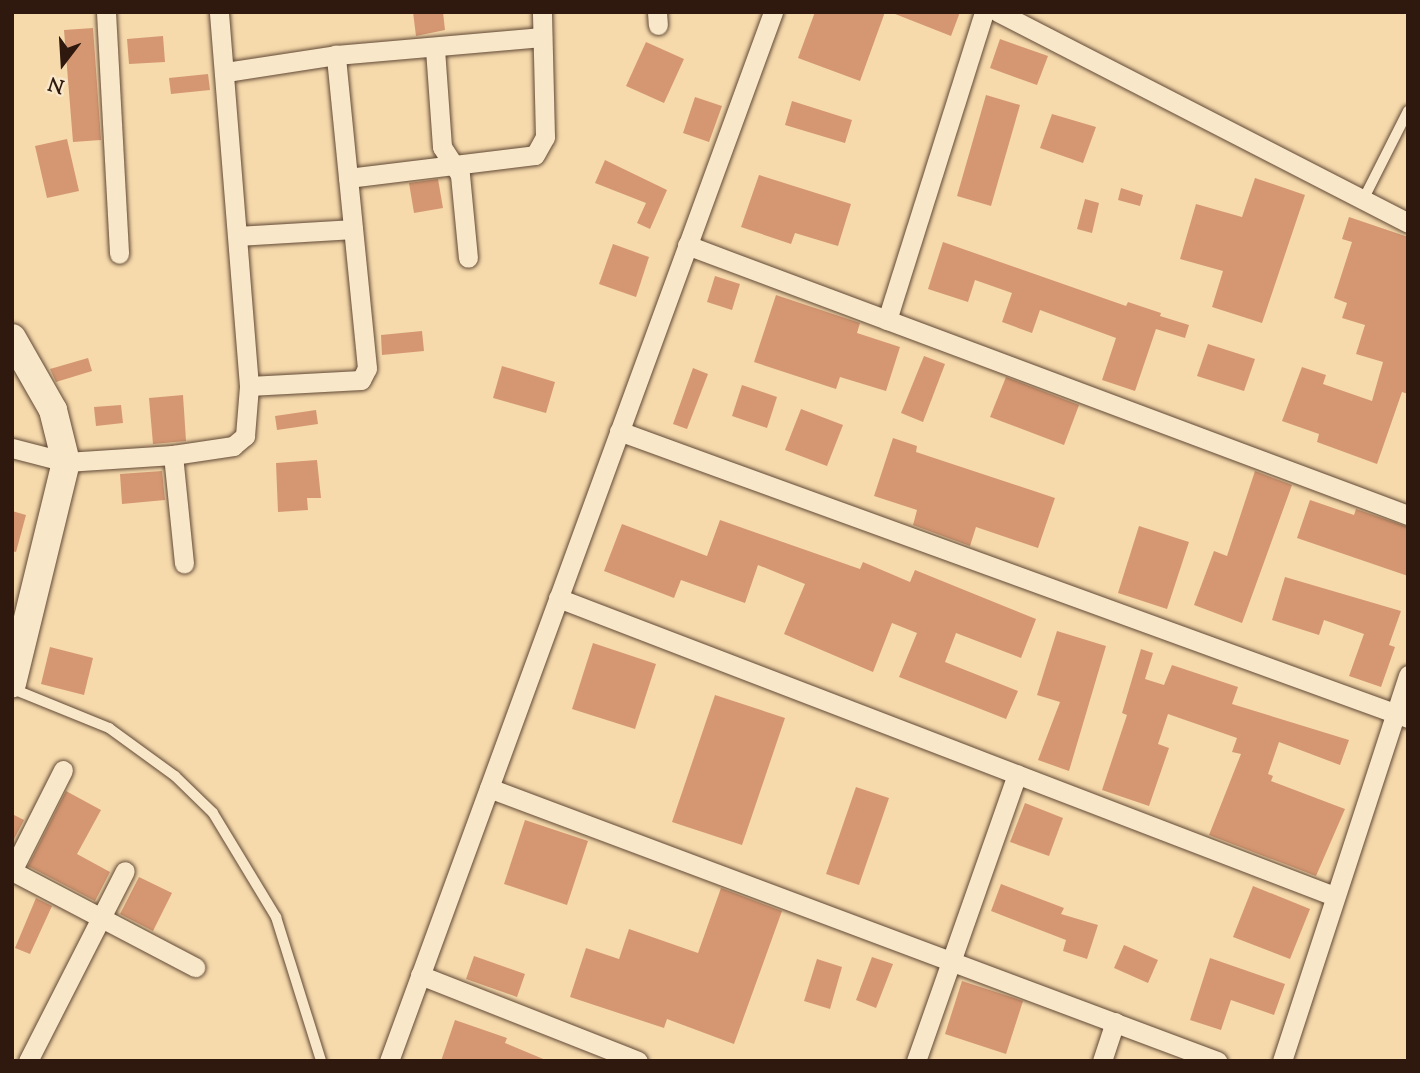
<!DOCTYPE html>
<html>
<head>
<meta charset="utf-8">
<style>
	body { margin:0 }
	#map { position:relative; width:1420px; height:1073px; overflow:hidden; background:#f6daac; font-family:"Sorts Mill Goudy",serif }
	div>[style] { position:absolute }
	.building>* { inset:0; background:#d59772 }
	.roads { filter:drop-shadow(0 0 2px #614936) drop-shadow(0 0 2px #614936) }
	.lane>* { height:10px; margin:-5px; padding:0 5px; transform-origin:5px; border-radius:5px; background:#f9e7c9 }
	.street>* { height:19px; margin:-9.5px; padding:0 9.5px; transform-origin:9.5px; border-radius:9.5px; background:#f9e7c9 }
	.secondary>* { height:28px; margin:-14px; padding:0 14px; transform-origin:14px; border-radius:14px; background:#f9e7c9 }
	span { translate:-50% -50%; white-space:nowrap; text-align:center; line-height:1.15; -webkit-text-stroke:6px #f9e7c9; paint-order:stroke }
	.frame { position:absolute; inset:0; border:14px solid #2f190e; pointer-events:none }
	.north { position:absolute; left:28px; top:28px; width:70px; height:70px; -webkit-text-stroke:5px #f9e7c9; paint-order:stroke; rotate:197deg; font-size:19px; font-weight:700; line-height:28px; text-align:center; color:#2f190e }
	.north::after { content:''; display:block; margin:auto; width:24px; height:32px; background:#2f190e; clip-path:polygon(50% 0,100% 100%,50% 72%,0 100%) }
</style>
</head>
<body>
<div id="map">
	<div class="building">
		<div style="clip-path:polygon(413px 12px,443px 12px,445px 30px,416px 36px)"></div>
		<div style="clip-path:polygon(815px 12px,885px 12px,860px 81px,798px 58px)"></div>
		<div style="clip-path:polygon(890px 12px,960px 12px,951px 36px)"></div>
		<div style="clip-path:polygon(93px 28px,101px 140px,73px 142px,64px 30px)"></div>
		<div style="clip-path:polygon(163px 36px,165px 62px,129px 64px,127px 39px)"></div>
		<div style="clip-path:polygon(1000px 39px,1048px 56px,1037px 85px,990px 68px)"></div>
		<div style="clip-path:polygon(646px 42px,684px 59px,664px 103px,626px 86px)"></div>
		<div style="clip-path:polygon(208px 74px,210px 90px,171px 94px,169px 78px)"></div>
		<div style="clip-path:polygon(986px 95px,1020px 105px,991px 206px,957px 196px)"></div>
		<div style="clip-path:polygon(695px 97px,722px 106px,709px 142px,683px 133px)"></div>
		<div style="clip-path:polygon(792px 101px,852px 120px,845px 143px,785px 125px)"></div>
		<div style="clip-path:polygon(1052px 114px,1096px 127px,1083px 163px,1040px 148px)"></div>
		<div style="clip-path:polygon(67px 139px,79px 191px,47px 198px,35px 146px)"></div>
		<div style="clip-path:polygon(605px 160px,667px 190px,650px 229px,637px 223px,646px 203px,595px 183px)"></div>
		<div style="clip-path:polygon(759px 175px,851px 204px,838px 246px,795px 233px,791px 244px,741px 227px)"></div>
		<div style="clip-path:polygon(1255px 178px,1305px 195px,1262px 323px,1212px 307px,1223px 271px,1180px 259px,1196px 204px,1242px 217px)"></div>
		<div style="clip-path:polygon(438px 179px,443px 208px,414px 213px,409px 183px)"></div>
		<div style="clip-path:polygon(1121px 188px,1143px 195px,1140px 206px,1118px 200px)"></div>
		<div style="clip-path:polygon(1085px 199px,1099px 203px,1092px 233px,1077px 229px)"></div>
		<div style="clip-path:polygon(1349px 217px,1408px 237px,1408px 394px,1402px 392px,1377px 464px,1317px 442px,1319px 434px,1282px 421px,1302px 367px,1326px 375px,1323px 384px,1372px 401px,1383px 362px,1356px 354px,1365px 325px,1342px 318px,1347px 303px,1334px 298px,1352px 242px,1342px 239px)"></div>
		<div style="clip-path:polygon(943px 242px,1126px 306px,1128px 302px,1161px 313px,1160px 316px,1189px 325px,1185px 338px,1156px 329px,1135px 391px,1102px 380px,1116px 338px,1040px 310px,1032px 333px,1002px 322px,1012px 293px,975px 280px,968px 302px,928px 289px)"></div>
		<div style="clip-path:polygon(613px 244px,649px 257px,636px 297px,599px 284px)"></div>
		<div style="clip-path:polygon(715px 276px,740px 284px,732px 310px,707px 302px)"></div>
		<div style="clip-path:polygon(776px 295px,860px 323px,857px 333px,900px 347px,886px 391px,840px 377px,836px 389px,754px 362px)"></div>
		<div style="clip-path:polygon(422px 331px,424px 351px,382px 355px,381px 335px)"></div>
		<div style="clip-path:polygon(1208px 344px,1255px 359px,1244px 391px,1197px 376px)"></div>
		<div style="clip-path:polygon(924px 356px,945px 364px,923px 422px,901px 413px)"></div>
		<div style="clip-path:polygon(88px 358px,92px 371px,56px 382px,50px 369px)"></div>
		<div style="clip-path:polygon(502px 366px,555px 382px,546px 413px,493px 398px)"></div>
		<div style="clip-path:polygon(693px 368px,708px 374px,687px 429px,673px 424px)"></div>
		<div style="clip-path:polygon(1006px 377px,1079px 405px,1064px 445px,990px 417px)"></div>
		<div style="clip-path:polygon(742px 385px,777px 397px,767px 428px,732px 416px)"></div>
		<div style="clip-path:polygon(183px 395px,186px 441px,153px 444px,149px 398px)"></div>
		<div style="clip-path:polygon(121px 405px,123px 423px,96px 426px,94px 407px)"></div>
		<div style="clip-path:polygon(801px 409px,843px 425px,827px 466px,785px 450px)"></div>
		<div style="clip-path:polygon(316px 410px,318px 424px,277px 430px,275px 416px)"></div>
		<div style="clip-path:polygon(893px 438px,917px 446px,916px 452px,1055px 498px,1038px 548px,976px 527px,970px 546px,913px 525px,917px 510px,874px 496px)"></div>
		<div style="clip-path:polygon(317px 460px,321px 498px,307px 498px,308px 510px,278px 512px,276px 463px)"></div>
		<div style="clip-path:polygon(162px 471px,165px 500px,122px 504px,120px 474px)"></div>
		<div style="clip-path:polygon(1255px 471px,1292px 485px,1242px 623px,1194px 605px,1214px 551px,1227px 556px)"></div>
		<div style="clip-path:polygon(1310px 500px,1354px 515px,1356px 509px,1408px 527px,1408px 576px,1297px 538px)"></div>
		<div style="clip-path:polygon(12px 511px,26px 515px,16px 552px,12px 551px)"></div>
		<div style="clip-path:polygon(720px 520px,860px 569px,863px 562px,910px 582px,915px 570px,1036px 619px,1021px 658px,956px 633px,945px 662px,1018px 691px,1006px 719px,899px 677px,917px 633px,892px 623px,873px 672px,784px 634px,805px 584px,758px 565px,745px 603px,681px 580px,674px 598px,604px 571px,622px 524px,707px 556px)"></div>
		<div style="clip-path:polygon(1139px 526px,1189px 542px,1167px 609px,1118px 593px)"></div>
		<div style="clip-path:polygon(1285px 577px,1401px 611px,1389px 645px,1395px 647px,1381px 687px,1349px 676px,1364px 634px,1324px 620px,1319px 635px,1272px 620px)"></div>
		<div style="clip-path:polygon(1057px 631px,1106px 646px,1069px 771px,1038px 760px,1060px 702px,1037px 695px)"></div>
		<div style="clip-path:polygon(593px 643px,656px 664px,635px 729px,572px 709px)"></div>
		<div style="clip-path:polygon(50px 647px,93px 658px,84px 695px,41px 684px)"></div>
		<div style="clip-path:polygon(1141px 649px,1153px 653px,1145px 679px,1164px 685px,1172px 665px,1238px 687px,1232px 704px,1349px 740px,1340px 765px,1279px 742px,1268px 774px,1273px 776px,1271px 781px,1345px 809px,1316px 876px,1209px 835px,1241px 754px,1232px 752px,1237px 738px,1168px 714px,1158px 744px,1169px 748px,1149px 806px,1102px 790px,1127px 715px,1122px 713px)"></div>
		<div style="clip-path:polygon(715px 695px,785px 718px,742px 845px,672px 822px)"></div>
		<div style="clip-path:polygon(856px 787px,889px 798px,859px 885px,826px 874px)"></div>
		<div style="clip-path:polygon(66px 791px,101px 810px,77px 854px,110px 872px,95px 901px,28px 866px)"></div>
		<div style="clip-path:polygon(1025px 803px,1063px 818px,1049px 856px,1010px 842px)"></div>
		<div style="clip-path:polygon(12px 814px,24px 820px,12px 843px)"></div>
		<div style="clip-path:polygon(525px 820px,588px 841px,567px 905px,504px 884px)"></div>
		<div style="clip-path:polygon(139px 877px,172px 893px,153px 931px,120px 914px)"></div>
		<div style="clip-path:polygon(1001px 884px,1064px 908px,1061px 914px,1098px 925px,1087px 959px,1063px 951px,1066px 940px,991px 911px)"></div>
		<div style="clip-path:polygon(1253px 886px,1310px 909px,1290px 959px,1233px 937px)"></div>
		<div style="clip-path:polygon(721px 888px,782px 911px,734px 1044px,667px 1019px,664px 1028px,570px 997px,586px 948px,619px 959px,629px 929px,698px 953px)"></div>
		<div style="clip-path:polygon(36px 898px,52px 906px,30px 954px,15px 948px)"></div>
		<div style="clip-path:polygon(1124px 945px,1158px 960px,1148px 983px,1114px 968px)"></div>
		<div style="clip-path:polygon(474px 956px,525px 974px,517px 997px,466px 979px)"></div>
		<div style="clip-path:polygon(872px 957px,893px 964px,876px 1008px,856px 1000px)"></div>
		<div style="clip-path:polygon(1210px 958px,1285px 984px,1274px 1015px,1231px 1000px,1221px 1030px,1190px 1020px)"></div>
		<div style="clip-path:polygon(817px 959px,842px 967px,830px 1009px,804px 1001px)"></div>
		<div style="clip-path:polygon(962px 981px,1023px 1001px,1006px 1054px,945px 1034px)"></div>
		<div style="clip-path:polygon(455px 1020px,507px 1038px,505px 1043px,548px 1061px,441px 1061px)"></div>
	</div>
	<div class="roads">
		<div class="lane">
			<div style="left:1363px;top:200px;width:100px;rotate:-63.2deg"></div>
			<div style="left:13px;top:689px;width:104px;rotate:22.1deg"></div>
			<div style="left:109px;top:728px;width:82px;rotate:36deg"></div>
			<div style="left:175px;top:776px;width:53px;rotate:44.2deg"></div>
			<div style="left:213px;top:813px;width:122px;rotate:58.8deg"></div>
			<div style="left:276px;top:917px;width:151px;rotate:72.6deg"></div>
		</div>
		<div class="street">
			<div style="left:106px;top:12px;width:242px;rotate:86.9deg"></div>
			<div style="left:657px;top:12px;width:13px;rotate:86deg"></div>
			<div style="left:998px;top:12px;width:461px;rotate:27.2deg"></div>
			<div style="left:435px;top:49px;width:98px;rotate:85.9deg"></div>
			<div style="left:442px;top:147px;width:33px;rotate:57deg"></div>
			<div style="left:460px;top:175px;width:83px;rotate:84.5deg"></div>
			<div style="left:226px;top:72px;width:111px;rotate:-8.8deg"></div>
			<div style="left:336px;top:55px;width:207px;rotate:-5deg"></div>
			<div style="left:348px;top:178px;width:188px;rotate:-7deg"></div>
			<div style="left:535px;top:155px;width:21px;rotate:-61deg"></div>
			<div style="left:545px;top:137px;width:125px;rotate:-91.4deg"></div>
			<div style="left:238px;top:236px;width:115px;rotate:-3.5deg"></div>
			<div style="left:687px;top:245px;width:770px;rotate:20.53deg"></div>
			<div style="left:887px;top:320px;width:323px;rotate:-72.5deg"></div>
			<div style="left:249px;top:386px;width:112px;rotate:-3.1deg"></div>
			<div style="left:361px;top:380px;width:13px;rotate:-63deg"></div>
			<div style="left:367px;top:368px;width:315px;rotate:-95.7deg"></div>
			<div style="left:619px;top:431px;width:840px;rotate:19.99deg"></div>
			<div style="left:12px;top:448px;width:56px;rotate:14.5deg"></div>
			<div style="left:66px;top:462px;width:107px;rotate:-3.7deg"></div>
			<div style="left:173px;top:455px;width:61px;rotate:-8.5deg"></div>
			<div style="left:233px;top:446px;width:16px;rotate:-40deg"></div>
			<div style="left:245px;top:436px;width:50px;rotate:-85.4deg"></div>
			<div style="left:249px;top:386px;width:375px;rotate:-94.6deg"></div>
			<div style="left:173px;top:455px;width:109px;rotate:84.2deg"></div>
			<div style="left:558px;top:598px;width:831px;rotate:21.01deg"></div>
			<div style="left:489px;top:788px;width:778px;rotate:20.56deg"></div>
			<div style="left:12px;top:871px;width:207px;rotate:27.7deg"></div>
			<div style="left:12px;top:871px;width:113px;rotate:-63.2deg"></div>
			<div style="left:420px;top:975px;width:234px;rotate:21.5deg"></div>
			<div style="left:28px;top:1061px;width:213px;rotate:-63deg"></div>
			<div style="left:389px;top:1061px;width:1117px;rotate:-69.89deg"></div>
			<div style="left:916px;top:1061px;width:304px;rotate:-70.6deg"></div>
			<div style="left:1102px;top:1061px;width:41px;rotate:-71.6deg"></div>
			<div style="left:1282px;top:1061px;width:406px;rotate:-71.9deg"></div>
		</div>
		<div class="secondary">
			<div style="left:12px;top:338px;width:83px;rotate:60.3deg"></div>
			<div style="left:53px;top:410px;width:54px;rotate:76deg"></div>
			<div style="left:66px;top:462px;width:228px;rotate:103.7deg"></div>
		</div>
	</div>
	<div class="frame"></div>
	<div class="north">N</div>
</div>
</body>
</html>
